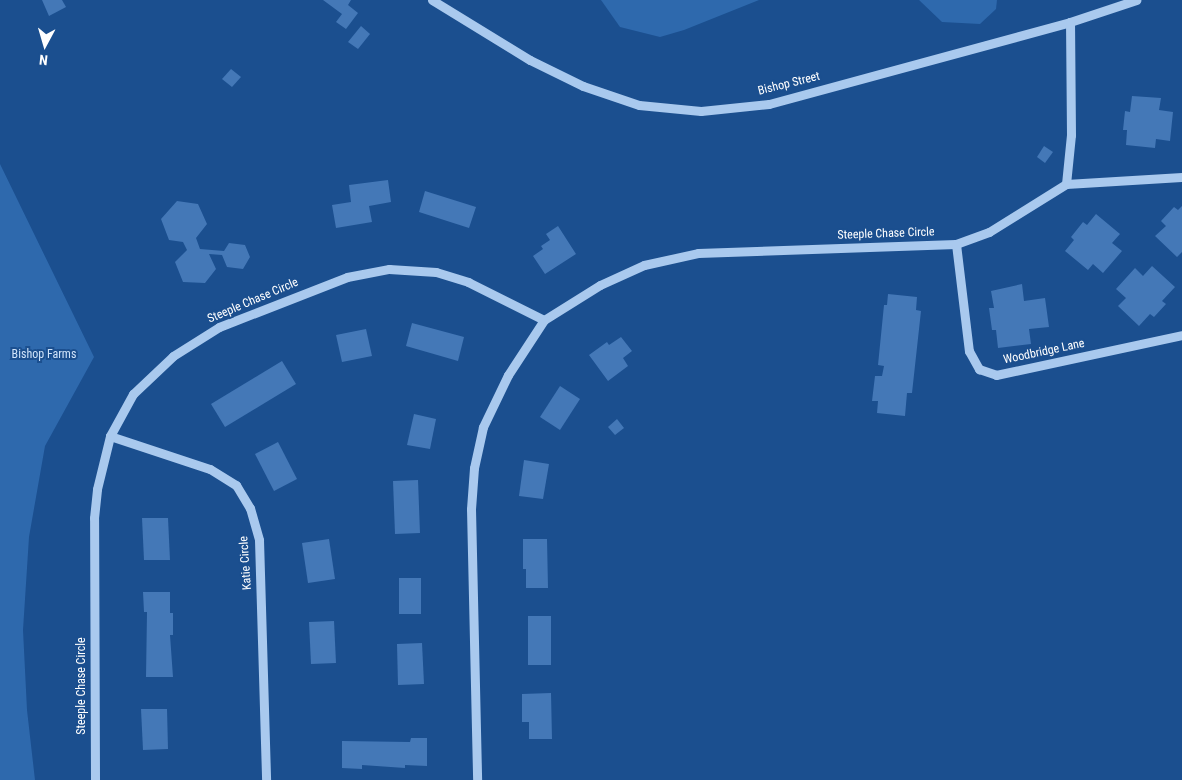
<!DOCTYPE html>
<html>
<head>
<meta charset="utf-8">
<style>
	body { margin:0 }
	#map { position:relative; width:1182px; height:780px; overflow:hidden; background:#1b4f8f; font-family:"Roboto Condensed",sans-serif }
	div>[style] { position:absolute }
	.green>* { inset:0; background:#2e69ad }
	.building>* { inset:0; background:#4478b7 }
	.minor>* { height:9px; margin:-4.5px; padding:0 4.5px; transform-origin:4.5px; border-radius:4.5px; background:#a9c9ee }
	span { translate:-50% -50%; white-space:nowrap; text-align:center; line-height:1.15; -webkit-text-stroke:4px #1b4f8f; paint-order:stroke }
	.street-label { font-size:12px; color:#fff }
	.park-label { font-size:12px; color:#cfe3fa }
	.north { position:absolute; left:20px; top:20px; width:50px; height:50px; -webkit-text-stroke:4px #1b4f8f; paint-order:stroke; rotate:186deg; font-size:14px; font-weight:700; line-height:20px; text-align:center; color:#fff }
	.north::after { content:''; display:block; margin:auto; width:18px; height:22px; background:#fff; clip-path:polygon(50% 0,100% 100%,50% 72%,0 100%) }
</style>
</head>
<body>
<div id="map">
	<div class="green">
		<div style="clip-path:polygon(601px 0,759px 0,684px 30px,660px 37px,620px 27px)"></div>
		<div style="clip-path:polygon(919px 0,997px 0,996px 9px,980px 24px,942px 22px)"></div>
		<div style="clip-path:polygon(0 164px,94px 357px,45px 446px,29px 537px,23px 630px,27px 710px,35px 780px,0 780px)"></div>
	</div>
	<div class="building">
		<div style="clip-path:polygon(42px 0,62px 0,66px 7px,49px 16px)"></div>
		<div style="clip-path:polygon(323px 0,351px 0,348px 5px,358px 13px,346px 29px,336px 22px,342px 14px)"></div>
		<div style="clip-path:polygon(361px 26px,370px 34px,358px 49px,348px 42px)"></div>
		<div style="clip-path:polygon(231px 69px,241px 77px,232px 87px,222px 79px)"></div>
		<div style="clip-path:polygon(1132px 96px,1161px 98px,1159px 110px,1173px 112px,1170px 141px,1156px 139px,1155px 148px,1126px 145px,1127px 130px,1123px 130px,1125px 111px,1130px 112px)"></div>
		<div style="clip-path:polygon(1044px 146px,1053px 152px,1045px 163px,1037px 157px)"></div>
		<div style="clip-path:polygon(388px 180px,391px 202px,369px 206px,372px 222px,336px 228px,332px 205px,351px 202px,349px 185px)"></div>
		<div style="clip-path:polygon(425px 191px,476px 207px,469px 228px,419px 212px)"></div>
		<div style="clip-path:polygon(177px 201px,198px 204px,207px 224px,196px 238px,200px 249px,224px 251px,229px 243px,245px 245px,250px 257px,243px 269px,227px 267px,222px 255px,209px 254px,216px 269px,205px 283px,183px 282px,175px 262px,187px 250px,183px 242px,169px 240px,161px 219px)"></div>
		<div style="clip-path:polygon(1182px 206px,1182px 252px,1177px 257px,1155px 236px,1166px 226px,1161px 221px,1174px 207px,1178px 210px)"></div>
		<div style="clip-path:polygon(1096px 214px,1120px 234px,1112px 243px,1122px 251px,1103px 273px,1093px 264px,1088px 270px,1065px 251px,1074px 240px,1071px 237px,1083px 222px,1087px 225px)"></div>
		<div style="clip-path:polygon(558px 226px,576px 254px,545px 274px,533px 256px,543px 249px,541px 246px,550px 240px,546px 234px)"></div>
		<div style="clip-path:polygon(1152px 266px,1175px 287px,1162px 301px,1166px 304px,1154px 317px,1150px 314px,1139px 326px,1118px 306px,1126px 298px,1116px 289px,1135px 268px,1143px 276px)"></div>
		<div style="clip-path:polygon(1022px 284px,1024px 301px,1045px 298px,1049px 327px,1029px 329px,1031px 344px,998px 348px,996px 330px,992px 330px,989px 308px,994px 308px,991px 291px)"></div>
		<div style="clip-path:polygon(888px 294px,917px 297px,916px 310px,921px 311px,912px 393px,907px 393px,905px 416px,877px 413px,878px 401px,872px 401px,875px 376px,882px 376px,884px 366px,878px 365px,884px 305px,887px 305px)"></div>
		<div style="clip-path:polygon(412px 323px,464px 337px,458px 361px,406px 346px)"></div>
		<div style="clip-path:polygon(366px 329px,372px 356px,342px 362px,336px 335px)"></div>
		<div style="clip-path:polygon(621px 337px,632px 351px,623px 358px,628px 366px,608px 381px,589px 355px,607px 342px,609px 345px)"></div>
		<div style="clip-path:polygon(282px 361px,296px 384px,225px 427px,211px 404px)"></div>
		<div style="clip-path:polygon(560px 386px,580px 399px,560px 430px,540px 417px)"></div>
		<div style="clip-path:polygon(414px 414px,436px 419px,430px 449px,407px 445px)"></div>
		<div style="clip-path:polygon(617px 419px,624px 428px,615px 435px,608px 427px)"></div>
		<div style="clip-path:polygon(278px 442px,297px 479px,274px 491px,255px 454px)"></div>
		<div style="clip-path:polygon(524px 460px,549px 464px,543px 499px,519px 496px)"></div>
		<div style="clip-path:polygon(418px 480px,420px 533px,395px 534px,393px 481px)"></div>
		<div style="clip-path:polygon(142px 518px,168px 518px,170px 560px,144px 560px)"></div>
		<div style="clip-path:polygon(329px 539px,335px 579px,308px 583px,302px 543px)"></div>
		<div style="clip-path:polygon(523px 539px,547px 539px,548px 588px,526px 588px,526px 569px,523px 569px)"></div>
		<div style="clip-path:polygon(399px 578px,421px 578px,421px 614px,399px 614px)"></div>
		<div style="clip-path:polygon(143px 592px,170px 592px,170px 613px,173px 613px,173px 635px,170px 635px,173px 677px,146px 677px,147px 612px,144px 612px)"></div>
		<div style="clip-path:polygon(528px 616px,551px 616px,551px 665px,528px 665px)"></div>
		<div style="clip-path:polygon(334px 621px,336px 663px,311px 664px,309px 622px)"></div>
		<div style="clip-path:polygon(422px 643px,424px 684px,398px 685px,397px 644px)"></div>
		<div style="clip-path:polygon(551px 693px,552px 739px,529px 739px,529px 722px,522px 722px,522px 694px)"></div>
		<div style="clip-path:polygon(141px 709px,167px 709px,168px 749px,143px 750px)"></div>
		<div style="clip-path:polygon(411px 738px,427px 738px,427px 766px,405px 765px,405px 768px,362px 765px,362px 769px,342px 768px,342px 741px,410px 742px)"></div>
	</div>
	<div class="minor">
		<div style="left:432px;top:0;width:115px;rotate:31.5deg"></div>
		<div style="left:530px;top:60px;width:59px;rotate:26.1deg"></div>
		<div style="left:583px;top:86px;width:59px;rotate:18.7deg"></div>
		<div style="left:639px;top:105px;width:62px;rotate:5.5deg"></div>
		<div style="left:701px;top:111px;width:68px;rotate:-5.9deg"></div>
		<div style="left:769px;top:104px;width:312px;rotate:-15.2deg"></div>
		<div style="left:1070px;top:22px;width:70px;rotate:-18.4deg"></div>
		<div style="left:1066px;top:184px;width:116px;rotate:-3.5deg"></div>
		<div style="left:956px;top:244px;width:108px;rotate:83.1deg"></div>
		<div style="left:969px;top:351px;width:21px;rotate:61deg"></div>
		<div style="left:979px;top:369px;width:18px;rotate:19deg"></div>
		<div style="left:996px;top:375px;width:190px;rotate:-12.1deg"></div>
		<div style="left:544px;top:320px;width:66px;rotate:-32deg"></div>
		<div style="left:600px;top:285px;width:48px;rotate:-24.4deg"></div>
		<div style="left:644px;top:265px;width:55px;rotate:-12.5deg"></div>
		<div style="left:698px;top:253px;width:258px;rotate:-2deg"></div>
		<div style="left:956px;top:244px;width:35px;rotate:-20deg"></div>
		<div style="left:989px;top:232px;width:91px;rotate:-31.9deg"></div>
		<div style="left:1066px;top:184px;width:49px;rotate:-84.2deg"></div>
		<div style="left:1071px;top:135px;width:113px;rotate:-90.5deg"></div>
		<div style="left:110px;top:436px;width:105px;rotate:18.3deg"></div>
		<div style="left:210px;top:469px;width:31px;rotate:32deg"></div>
		<div style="left:236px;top:485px;width:27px;rotate:59deg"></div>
		<div style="left:250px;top:508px;width:33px;rotate:74deg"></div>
		<div style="left:259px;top:540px;width:240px;rotate:88.3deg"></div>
		<div style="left:95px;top:780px;width:262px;rotate:-90.2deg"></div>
		<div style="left:94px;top:518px;width:29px;rotate:-84deg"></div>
		<div style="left:97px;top:489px;width:55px;rotate:-76.2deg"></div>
		<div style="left:110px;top:436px;width:48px;rotate:-61.3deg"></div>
		<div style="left:133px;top:394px;width:55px;rotate:-43.5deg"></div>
		<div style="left:173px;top:356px;width:54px;rotate:-32.2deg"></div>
		<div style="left:219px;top:327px;width:137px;rotate:-21.3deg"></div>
		<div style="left:347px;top:277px;width:43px;rotate:-10.8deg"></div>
		<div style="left:389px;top:269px;width:47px;rotate:3.7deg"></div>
		<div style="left:436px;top:272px;width:34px;rotate:17deg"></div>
		<div style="left:468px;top:282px;width:85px;rotate:26.6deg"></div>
		<div style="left:544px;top:320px;width:66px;rotate:123.2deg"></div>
		<div style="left:508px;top:375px;width:58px;rotate:115.7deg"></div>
		<div style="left:483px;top:427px;width:42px;rotate:102.4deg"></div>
		<div style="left:474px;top:468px;width:41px;rotate:94.2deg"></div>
		<div style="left:471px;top:509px;width:271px;rotate:88.7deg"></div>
	</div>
	<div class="street-label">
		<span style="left:789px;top:84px;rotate:-14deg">Bishop Street</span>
		<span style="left:886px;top:234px;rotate:-2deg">Steeple Chase Circle</span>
		<span style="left:253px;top:301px;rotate:-23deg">Steeple Chase Circle</span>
		<span style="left:1044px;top:352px;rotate:-12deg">Woodbridge Lane</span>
		<span style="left:246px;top:563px;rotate:-94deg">Katie Circle</span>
		<span style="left:82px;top:686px;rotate:-90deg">Steeple Chase Circle</span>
	</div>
	<div class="park-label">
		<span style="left:44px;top:355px">Bishop Farms</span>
	</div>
	<div class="north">N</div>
</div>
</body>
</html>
